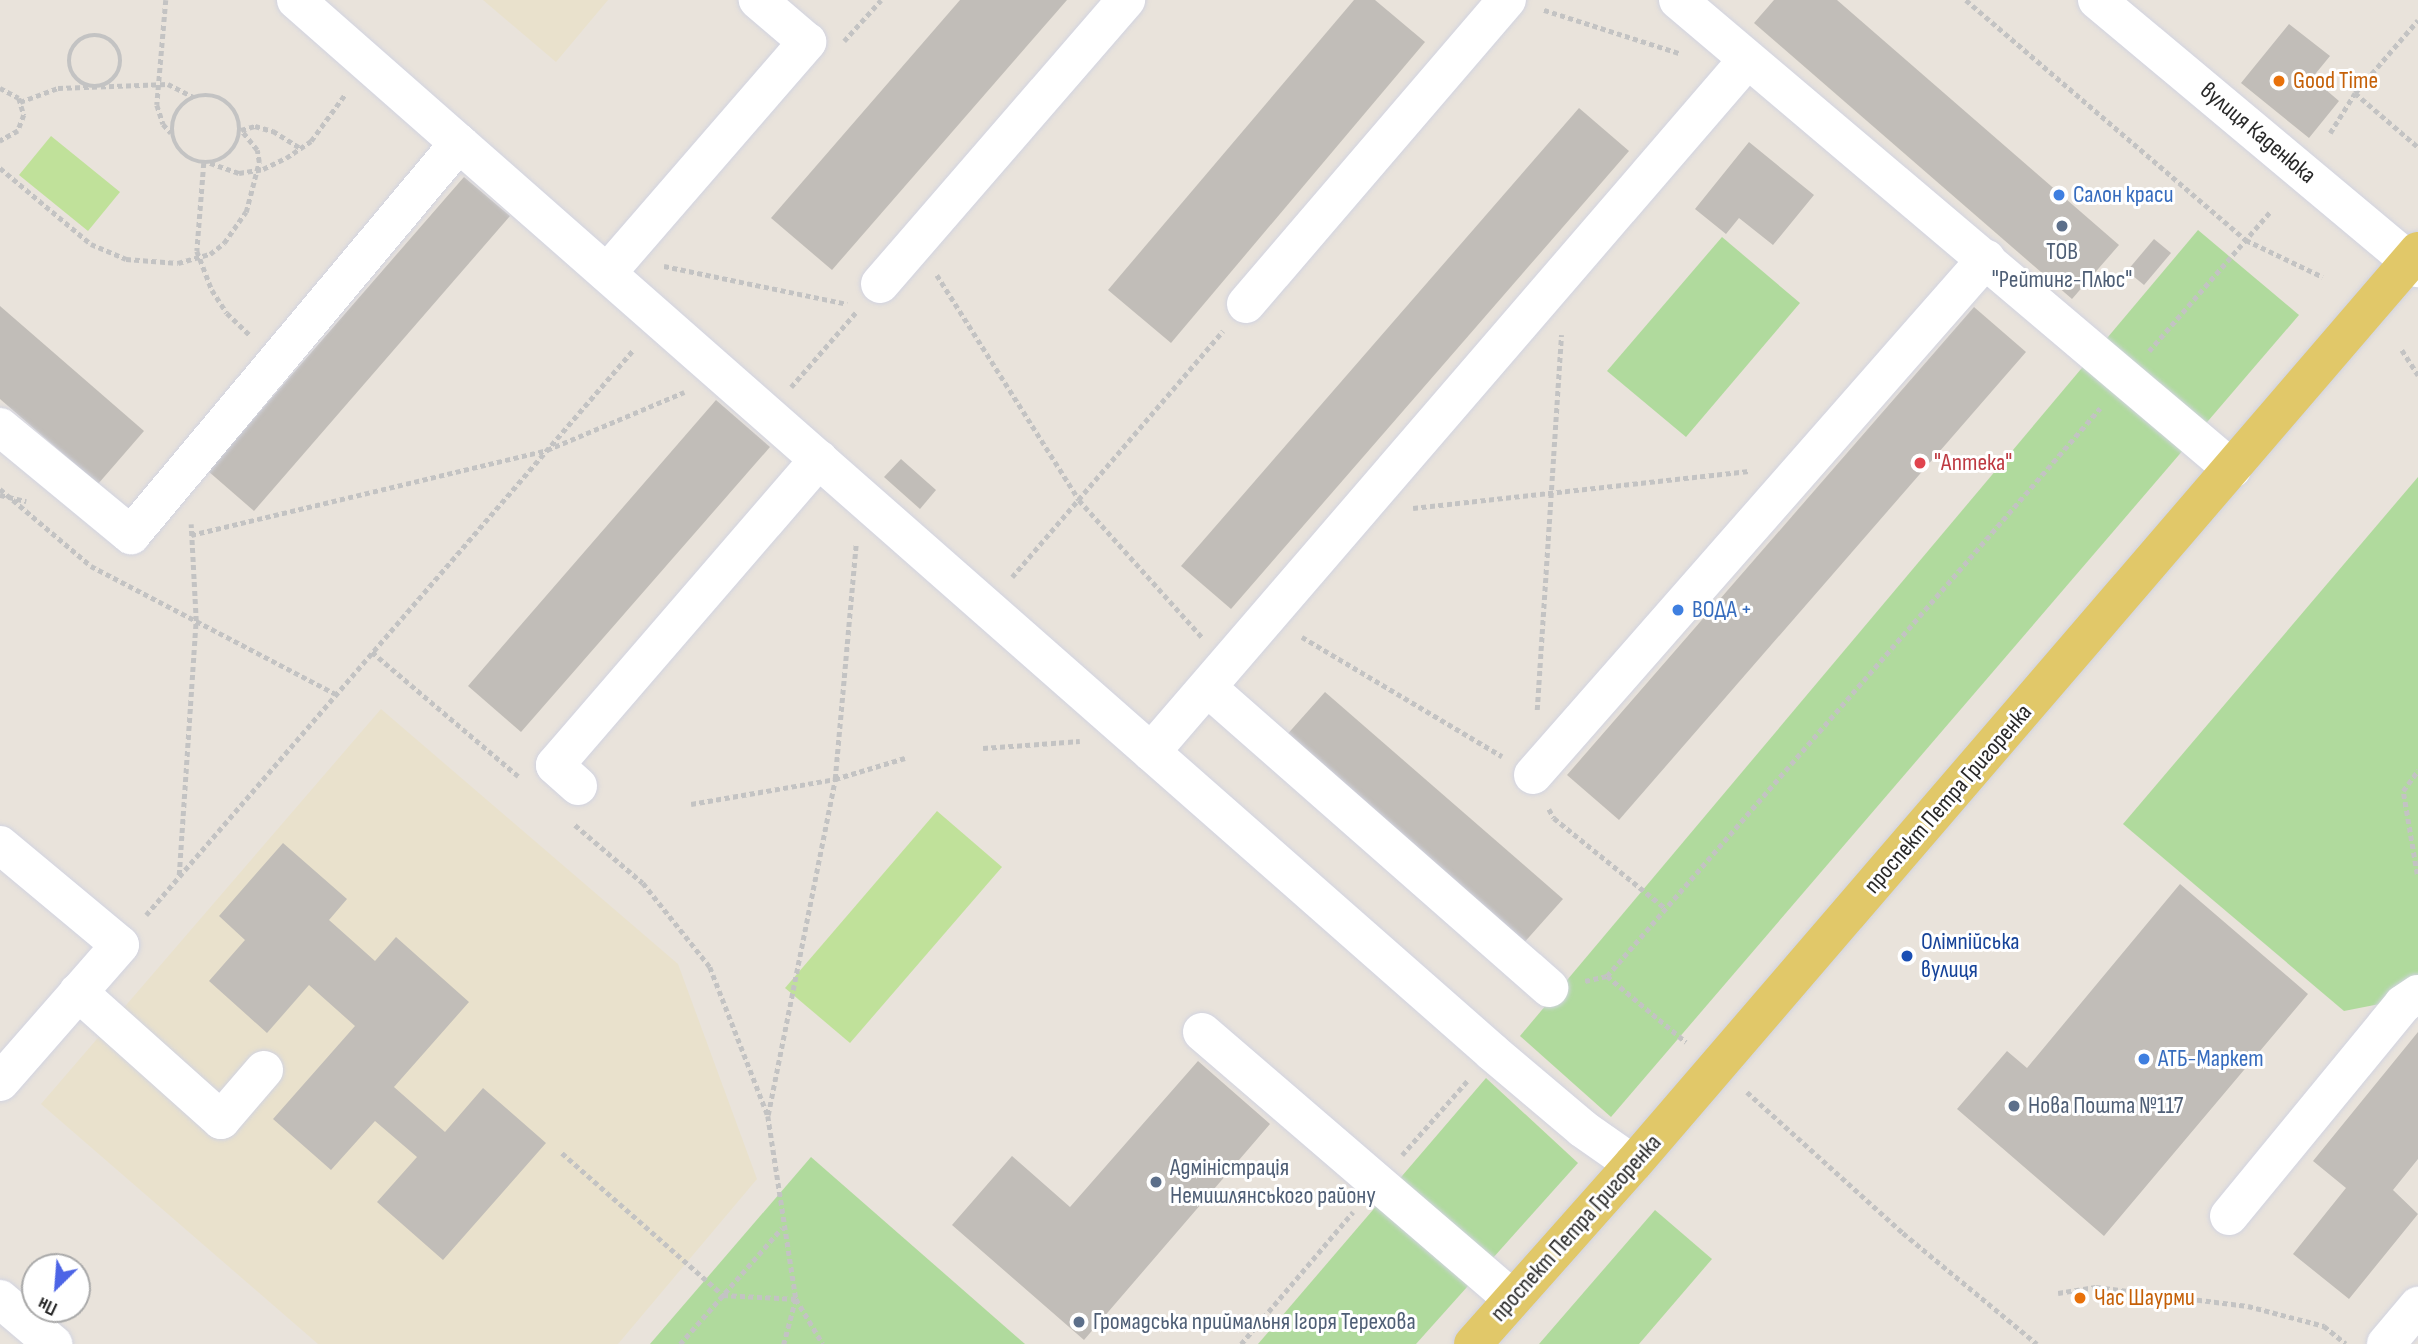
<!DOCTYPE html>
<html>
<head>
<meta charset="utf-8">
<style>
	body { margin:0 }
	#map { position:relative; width:2418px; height:1344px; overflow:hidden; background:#e9e3db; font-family:"Sofia Sans Condensed",sans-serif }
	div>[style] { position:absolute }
	.education>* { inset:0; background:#e9e1cc }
	.green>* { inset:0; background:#b0da9d }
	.pitch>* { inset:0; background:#c0e19a }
	.building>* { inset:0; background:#c1bdb8 }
	.path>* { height:4.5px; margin-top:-2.25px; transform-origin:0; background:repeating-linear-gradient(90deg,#c3c3c3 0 5px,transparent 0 8.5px) }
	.path>.ring { margin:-2.25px; padding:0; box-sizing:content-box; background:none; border:4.5px solid #c3c3c3; border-radius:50% }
	.roads { filter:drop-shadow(0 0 2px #d1d3e0) drop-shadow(0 0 2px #d1d3e0) }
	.minor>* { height:38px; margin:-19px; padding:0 19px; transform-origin:19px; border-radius:19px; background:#fff }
	.major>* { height:38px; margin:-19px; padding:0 19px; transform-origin:19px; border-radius:19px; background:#e1c869 }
	.dots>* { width:19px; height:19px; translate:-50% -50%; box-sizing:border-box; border:4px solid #fff; border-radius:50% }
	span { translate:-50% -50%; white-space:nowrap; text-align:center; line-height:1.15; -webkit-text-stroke:6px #fff; paint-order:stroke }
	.food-label { font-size:24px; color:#c56008 }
	.left { translate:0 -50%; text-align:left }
	.street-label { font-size:24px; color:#282828 }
	.shop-label { font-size:24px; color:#366cbe }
	.service-label { font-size:24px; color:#4e5e75 }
	.health-label { font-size:24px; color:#be3a42 }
	.transit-label { font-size:24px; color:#164399 }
	.north { position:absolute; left:21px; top:1253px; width:70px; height:70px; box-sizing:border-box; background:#fff; border:2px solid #a9a9a9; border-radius:50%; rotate:205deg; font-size:19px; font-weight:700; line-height:28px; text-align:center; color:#282828 }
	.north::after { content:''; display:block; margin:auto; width:24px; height:32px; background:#4c64e6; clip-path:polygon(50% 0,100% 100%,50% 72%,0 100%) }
</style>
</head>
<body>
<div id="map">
	<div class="education">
		<div style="clip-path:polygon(483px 0,608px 0,556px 62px)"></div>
		<div style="clip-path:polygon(381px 709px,678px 964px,757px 1179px,618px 1344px,318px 1344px,41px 1104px)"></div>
	</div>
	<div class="green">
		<div style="clip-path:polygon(2198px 230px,2299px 315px,1611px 1117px,1520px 1036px)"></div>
		<div style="clip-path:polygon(1722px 237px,1800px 303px,1686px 437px,1607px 371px)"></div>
		<div style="clip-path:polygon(2418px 477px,2418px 987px,2400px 1000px,2344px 1011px,2123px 824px)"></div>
		<div style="clip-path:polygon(1486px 1078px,1578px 1163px,1416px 1344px,1258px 1344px)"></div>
		<div style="clip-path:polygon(811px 1157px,1025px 1344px,650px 1344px)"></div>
		<div style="clip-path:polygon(1655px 1210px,1712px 1259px,1639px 1344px,1539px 1344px)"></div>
	</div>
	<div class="pitch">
		<div style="clip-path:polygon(51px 136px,120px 192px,88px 231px,19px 175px)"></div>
		<div style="clip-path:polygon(937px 811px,1002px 867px,850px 1043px,785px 988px)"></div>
	</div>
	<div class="building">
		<div style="clip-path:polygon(960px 0,1067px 0,832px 270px,771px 218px)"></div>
		<div style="clip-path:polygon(1354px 0,1375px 0,1425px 42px,1171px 343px,1108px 290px)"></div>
		<div style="clip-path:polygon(1774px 0,1837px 0,2119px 245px,2072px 299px,1754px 23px)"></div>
		<div style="clip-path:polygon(2289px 24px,2330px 56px,2312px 78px,2339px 101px,2309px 138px,2241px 83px)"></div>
		<div style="clip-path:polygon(1579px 108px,1629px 151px,1231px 609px,1181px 566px)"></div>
		<div style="clip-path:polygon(1749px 142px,1814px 195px,1773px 245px,1739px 218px,1726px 234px,1695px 209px)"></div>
		<div style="clip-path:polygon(464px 177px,510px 216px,254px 511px,208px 471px)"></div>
		<div style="clip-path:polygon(2154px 239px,2171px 253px,2144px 285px,2127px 271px)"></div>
		<div style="clip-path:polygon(0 306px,144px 431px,98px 484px,0 399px)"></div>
		<div style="clip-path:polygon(1974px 307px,2026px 352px,1619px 820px,1567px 775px)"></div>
		<div style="clip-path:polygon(716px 400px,770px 447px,521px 732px,468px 686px)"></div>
		<div style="clip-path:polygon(901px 459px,936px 490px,920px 509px,884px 477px)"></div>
		<div style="clip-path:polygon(1325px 692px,1563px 899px,1522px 945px,1284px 738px)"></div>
		<div style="clip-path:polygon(283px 843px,347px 899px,329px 920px,375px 961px,396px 937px,469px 1002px,394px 1087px,445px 1132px,483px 1088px,546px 1143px,443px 1260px,377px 1202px,417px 1157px,375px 1121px,331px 1170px,273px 1119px,355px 1026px,309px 985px,267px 1033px,209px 981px,245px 940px,219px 916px)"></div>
		<div style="clip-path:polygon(2180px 884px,2308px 994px,2104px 1236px,1957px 1109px,2007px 1051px,2027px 1068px)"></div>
		<div style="clip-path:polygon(2418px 1032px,2418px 1159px,2393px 1190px,2418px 1214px,2349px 1299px,2293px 1254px,2346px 1188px,2313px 1161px)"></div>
		<div style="clip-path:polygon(1198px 1061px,1270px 1124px,1084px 1340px,952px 1225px,1012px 1156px,1070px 1207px)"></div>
	</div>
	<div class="path">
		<div style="left:166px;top:0;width:105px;rotate:94.9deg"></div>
		<div style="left:157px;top:105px;width:20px;rotate:72deg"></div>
		<div style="left:163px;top:124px;width:12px;rotate:48deg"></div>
		<div style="left:1966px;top:0;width:369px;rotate:40.6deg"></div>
		<div style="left:2246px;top:240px;width:85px;rotate:25.7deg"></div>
		<div style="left:1544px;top:10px;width:142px;rotate:17.7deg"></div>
		<div class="ring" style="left:69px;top:35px;width:47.5px;height:47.5px"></div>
		<div style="left:844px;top:41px;width:55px;rotate:-47.9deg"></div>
		<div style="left:0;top:88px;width:21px;rotate:28deg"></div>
		<div style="left:19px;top:98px;width:18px;rotate:74deg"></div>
		<div style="left:24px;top:115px;width:17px;rotate:111deg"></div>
		<div style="left:18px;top:131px;width:21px;rotate:151deg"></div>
		<div style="left:2355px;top:93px;width:83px;rotate:40.6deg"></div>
		<div class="ring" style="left:172px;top:95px;width:63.5px;height:63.5px"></div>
		<div style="left:20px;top:102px;width:40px;rotate:-20.2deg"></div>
		<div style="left:58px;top:88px;width:110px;rotate:-2.1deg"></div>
		<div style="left:168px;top:84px;width:29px;rotate:27deg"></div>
		<div style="left:2330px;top:133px;width:47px;rotate:-58deg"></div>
		<div style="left:2355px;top:93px;width:96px;rotate:-49.2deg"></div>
		<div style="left:204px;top:163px;width:88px;rotate:94.5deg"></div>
		<div style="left:197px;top:251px;width:42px;rotate:69deg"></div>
		<div style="left:212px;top:290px;width:27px;rotate:57deg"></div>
		<div style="left:227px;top:313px;width:32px;rotate:44deg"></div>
		<div style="left:210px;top:163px;width:31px;rotate:19deg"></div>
		<div style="left:239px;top:173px;width:24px;rotate:-9deg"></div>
		<div style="left:263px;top:169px;width:25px;rotate:-26deg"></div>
		<div style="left:286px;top:158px;width:30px;rotate:-34deg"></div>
		<div style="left:311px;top:141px;width:59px;rotate:-53.9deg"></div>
		<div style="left:0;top:168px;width:119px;rotate:39.9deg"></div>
		<div style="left:91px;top:244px;width:38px;rotate:23deg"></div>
		<div style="left:126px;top:259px;width:52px;rotate:4.4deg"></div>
		<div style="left:178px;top:263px;width:33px;rotate:-16deg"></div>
		<div style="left:210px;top:254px;width:18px;rotate:-38deg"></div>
		<div style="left:224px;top:243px;width:38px;rotate:-55deg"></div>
		<div style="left:246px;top:212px;width:52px;rotate:-75.4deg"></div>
		<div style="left:259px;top:162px;width:12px;rotate:-99deg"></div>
		<div style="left:257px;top:150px;width:26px;rotate:-129deg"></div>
		<div style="left:241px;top:130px;width:15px;rotate:-16deg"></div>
		<div style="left:255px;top:126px;width:19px;rotate:16deg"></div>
		<div style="left:273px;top:131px;width:32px;rotate:32deg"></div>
		<div style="left:664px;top:266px;width:187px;rotate:11.7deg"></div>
		<div style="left:937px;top:275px;width:266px;rotate:57.7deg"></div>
		<div style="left:1079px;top:500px;width:184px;rotate:48.1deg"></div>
		<div style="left:2402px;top:350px;width:30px;rotate:57deg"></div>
		<div style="left:2149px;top:351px;width:184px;rotate:-49deg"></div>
		<div style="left:791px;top:387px;width:101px;rotate:-49deg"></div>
		<div style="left:0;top:489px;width:119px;rotate:40.2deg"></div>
		<div style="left:91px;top:566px;width:276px;rotate:27.6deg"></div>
		<div style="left:0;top:495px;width:27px;rotate:13deg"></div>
		<div style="left:1413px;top:508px;width:338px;rotate:-6.3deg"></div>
		<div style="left:191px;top:535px;width:366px;rotate:-13.4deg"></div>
		<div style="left:547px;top:450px;width:149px;rotate:-22.9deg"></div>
		<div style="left:1012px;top:577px;width:324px;rotate:-49.4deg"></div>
		<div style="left:1302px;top:637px;width:233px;rotate:30.8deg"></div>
		<div style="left:372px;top:652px;width:192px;rotate:40.3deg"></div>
		<div style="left:1537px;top:710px;width:376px;rotate:-86.3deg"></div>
		<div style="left:983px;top:748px;width:97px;rotate:-4.1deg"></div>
		<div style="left:691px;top:804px;width:146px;rotate:-9.8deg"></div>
		<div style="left:835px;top:779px;width:73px;rotate:-16.7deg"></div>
		<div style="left:1549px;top:809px;width:10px;rotate:61deg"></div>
		<div style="left:1554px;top:818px;width:143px;rotate:39deg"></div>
		<div style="left:575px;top:825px;width:89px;rotate:40.5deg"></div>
		<div style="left:643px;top:883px;width:107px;rotate:51.4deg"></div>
		<div style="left:710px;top:967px;width:160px;rotate:68.7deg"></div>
		<div style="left:768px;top:1116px;width:185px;rotate:81.3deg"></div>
		<div style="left:796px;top:1299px;width:52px;rotate:59deg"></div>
		<div style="left:2417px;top:874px;width:84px;rotate:-99.6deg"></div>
		<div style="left:2403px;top:791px;width:26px;rotate:-54deg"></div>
		<div style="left:179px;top:875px;width:255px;rotate:-86.2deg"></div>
		<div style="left:196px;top:621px;width:97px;rotate:-93deg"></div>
		<div style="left:146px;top:915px;width:747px;rotate:-49.23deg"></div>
		<div style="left:1607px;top:976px;width:103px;rotate:39.9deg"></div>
		<div style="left:1585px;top:981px;width:23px;rotate:-13deg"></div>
		<div style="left:1607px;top:976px;width:752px;rotate:-49.04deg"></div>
		<div style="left:1747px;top:1092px;width:210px;rotate:42.1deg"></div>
		<div style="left:1903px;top:1233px;width:174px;rotate:39.6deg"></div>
		<div style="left:768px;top:1115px;width:343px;rotate:-78.7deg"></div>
		<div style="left:835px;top:779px;width:236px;rotate:-84.9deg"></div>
		<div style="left:562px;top:1153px;width:215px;rotate:41.4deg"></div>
		<div style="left:723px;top:1295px;width:73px;rotate:3.1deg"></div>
		<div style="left:796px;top:1299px;width:47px;rotate:104.9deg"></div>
		<div style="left:1402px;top:1155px;width:100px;rotate:-48.7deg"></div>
		<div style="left:2058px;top:1293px;width:38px;rotate:-9deg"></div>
		<div style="left:2096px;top:1287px;width:153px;rotate:7.1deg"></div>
		<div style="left:2248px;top:1306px;width:79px;rotate:14.7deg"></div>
		<div style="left:2324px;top:1326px;width:28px;rotate:39deg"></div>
		<div style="left:680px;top:1344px;width:154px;rotate:-48.7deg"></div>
		<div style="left:1241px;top:1344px;width:173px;rotate:-49.7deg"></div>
	</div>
	<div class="roads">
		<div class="minor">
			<div style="left:296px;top:0;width:1593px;rotate:41.33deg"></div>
			<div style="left:1492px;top:1052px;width:119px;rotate:40.2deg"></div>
			<div style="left:1583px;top:1129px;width:61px;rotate:35deg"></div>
			<div style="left:1678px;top:0;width:726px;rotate:40.25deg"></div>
			<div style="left:2097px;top:0;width:418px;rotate:39.9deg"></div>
			<div style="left:607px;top:273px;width:306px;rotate:-49.1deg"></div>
			<div style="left:807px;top:42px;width:65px;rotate:-139.4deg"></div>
			<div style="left:880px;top:284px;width:376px;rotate:-49.1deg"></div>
			<div style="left:1246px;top:304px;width:401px;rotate:-49.4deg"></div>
			<div style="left:0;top:427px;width:170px;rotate:39.5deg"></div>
			<div style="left:131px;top:535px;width:511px;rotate:-50.08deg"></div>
			<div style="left:1209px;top:689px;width:453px;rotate:41.3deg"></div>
			<div style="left:1151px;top:752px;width:913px;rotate:-49.26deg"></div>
			<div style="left:1533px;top:775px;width:687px;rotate:-48.72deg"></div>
			<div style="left:578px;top:786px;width:31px;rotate:-138deg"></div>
			<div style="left:555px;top:765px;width:404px;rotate:-49.2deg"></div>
			<div style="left:0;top:845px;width:156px;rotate:39.8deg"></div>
			<div style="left:120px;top:945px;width:182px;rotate:131.2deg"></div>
			<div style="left:78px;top:992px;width:192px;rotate:41.8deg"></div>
			<div style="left:221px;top:1120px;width:66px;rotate:-49.3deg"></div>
			<div style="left:1202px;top:1032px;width:409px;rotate:40.7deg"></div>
			<div style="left:2229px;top:1216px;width:274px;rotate:-50.6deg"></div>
			<div style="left:2403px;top:1004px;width:18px;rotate:-34deg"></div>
			<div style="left:0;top:1299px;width:70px;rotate:40.3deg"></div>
			<div style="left:2386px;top:1344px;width:50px;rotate:-49.9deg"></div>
		</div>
		<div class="major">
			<div style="left:1473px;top:1344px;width:241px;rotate:-48.4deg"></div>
			<div style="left:1633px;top:1164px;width:1204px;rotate:-49.31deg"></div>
		</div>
	</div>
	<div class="dots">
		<div style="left:2279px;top:81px;background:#e8710a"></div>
		<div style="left:2059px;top:195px;background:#3f7fe0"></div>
		<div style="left:2062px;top:226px;background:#5c6f8a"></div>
		<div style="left:1920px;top:463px;background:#e0444e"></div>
		<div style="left:1678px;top:610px;background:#3f7fe0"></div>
		<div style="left:1907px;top:956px;background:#1a4fb4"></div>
		<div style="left:2144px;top:1059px;background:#3f7fe0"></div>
		<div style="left:2014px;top:1106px;background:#5c6f8a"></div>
		<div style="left:1156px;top:1182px;background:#5c6f8a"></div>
		<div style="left:2080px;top:1298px;background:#e8710a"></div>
		<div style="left:1079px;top:1322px;background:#5c6f8a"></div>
	</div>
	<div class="food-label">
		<span class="left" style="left:2293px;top:81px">Good Time</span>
		<span class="left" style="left:2094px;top:1298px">Час Шаурми</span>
	</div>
	<div class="street-label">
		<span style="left:2258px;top:133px;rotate:40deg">вулиця Каденюка</span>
		<span style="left:1948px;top:799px;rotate:-49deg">проспект Петра Григоренка</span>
		<span style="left:1576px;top:1228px;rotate:-48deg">проспект Петра Григоренка</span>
	</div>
	<div class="shop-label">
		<span class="left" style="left:2073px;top:195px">Салон краси</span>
		<span class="left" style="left:1692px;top:610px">ВОДА +</span>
		<span class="left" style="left:2158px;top:1059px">АТБ-Маркет</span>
	</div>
	<div class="service-label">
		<span style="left:2062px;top:266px">ТОВ<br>"Рейтинг-Плюс"</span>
		<span class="left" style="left:2028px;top:1106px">Нова Пошта №117</span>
		<span class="left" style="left:1170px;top:1182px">Адміністрація<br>Немишлянського району</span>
		<span class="left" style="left:1093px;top:1322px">Громадська приймальня Ігоря Терехова</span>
	</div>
	<div class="health-label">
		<span class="left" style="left:1934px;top:463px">"Аптека"</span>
	</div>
	<div class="transit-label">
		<span class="left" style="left:1921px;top:956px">Олімпійська<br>вулиця</span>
	</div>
	<div class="north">Пн</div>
</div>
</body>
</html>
